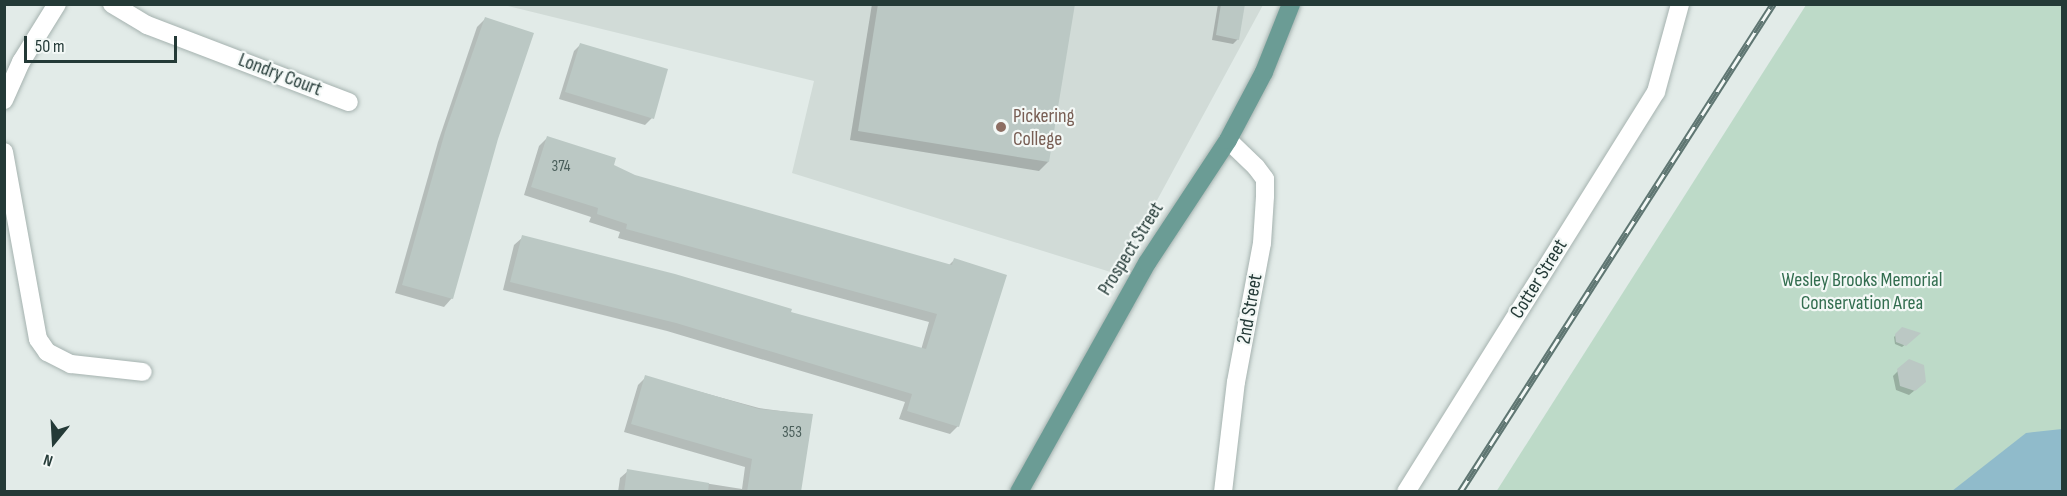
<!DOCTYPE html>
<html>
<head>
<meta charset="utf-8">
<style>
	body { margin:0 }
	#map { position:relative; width:2067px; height:496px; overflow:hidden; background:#e2ebe8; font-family:"Sofia Sans Condensed",sans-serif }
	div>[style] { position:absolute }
	.built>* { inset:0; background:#d1dbd7 }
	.green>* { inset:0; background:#bddac8 }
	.water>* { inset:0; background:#90bbcb }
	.shadow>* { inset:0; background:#0003 }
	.building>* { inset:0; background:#bbc8c4 }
	.roads { filter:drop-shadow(0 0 2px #a5b2af) drop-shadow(0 0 2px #a5b2af) }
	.minor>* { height:18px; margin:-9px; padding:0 9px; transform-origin:9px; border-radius:9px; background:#fff }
	.major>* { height:18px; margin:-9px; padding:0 9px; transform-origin:9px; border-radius:9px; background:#6b9c95 }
	.rail>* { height:7px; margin-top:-3.5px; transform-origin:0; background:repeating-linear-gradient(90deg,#f3f8f6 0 14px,#5f7672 0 28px); box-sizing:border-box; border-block:2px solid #5f7672 }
	.dots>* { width:16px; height:16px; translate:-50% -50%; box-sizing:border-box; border:3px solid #f3f8f6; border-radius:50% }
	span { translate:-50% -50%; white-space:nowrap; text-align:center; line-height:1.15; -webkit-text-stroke:4.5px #f3f8f6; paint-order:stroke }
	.number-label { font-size:16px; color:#4a5e5a }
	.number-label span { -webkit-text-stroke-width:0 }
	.street-label { font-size:20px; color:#243a37 }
	.education-label { font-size:20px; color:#785e54 }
	.left { translate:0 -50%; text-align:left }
	.park-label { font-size:20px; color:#326d4f }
	.frame { position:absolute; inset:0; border:6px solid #243a37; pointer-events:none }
	.north { position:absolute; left:24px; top:412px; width:60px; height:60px; -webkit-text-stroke:4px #f3f8f6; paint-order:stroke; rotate:198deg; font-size:16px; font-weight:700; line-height:24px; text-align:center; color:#243a37 }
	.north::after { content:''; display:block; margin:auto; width:21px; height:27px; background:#243a37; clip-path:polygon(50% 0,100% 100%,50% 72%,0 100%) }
	.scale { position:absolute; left:24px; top:36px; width:153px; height:27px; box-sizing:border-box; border:3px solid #243a37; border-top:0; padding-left:8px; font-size:18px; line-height:21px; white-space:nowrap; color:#243a37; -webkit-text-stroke:4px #f3f8f6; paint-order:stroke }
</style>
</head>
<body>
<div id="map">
	<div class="built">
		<div style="clip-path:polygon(504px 5px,1263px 5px,1117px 274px,792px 173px,814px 81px)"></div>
	</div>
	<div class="green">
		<div style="clip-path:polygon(1806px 5px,2062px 5px,2062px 491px,1496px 492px)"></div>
	</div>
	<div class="water">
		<div style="clip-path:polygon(2062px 429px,2062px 491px,1952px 491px,2026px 433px)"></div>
	</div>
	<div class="shadow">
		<div style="clip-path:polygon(872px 4px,1074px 4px,1048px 162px,1039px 171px,850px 140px)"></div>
		<div style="clip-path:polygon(1218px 4px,1243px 4px,1238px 39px,1233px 44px,1212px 40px)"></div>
		<div style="clip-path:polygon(486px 18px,497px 139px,452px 298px,444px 307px,395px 293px,438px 142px,477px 27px)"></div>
		<div style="clip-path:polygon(581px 44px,652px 118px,645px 125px,559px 99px,574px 51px)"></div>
		<div style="clip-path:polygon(547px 138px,634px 176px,949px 265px,954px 260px,958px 426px,950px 434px,899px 419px,905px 402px,667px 331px,503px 290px,514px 245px,523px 237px,921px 350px,929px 322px,618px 238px,620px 232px,589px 222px,591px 217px,524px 195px,539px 146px)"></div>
		<div style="clip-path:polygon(1902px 329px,1917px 335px,1902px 347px,1895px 344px,1894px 337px)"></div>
		<div style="clip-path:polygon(1898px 371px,1920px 386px,1909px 395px,1896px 390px,1893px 376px)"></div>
		<div style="clip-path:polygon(646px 377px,759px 408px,811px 415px,800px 492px,618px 492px,620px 478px,628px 471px,742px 489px,745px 467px,624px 432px,638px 385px)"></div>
	</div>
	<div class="building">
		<div style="clip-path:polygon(878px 4px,1075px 4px,1049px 162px,858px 131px)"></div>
		<div style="clip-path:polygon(1221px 4px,1245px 4px,1239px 40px,1216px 35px)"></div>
		<div style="clip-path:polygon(485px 17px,534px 33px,498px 139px,453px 299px,402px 285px,445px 132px)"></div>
		<div style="clip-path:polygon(580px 43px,668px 69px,654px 119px,565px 92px)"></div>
		<div style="clip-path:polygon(547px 136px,616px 158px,614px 165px,635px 175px,952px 265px,954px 258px,1007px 275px,959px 427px,907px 411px,912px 394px,676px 323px,510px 282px,522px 235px,675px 274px,792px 309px,791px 312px,926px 349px,937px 314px,626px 229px,627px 224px,597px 214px,598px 208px,531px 187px)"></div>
		<div style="clip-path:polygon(1902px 327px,1921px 333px,1906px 346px,1896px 342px,1895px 334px)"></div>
		<div style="clip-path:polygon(1909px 359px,1924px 365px,1926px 382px,1915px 391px,1900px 386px,1897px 369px)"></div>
		<div style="clip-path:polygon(645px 375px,759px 409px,813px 414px,801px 492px,747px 492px,752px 459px,631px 424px)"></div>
		<div style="clip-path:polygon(627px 469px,709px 483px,708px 492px,624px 492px)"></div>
	</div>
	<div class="roads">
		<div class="minor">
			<div style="left:112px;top:4px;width:41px;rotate:31deg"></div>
			<div style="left:147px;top:25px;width:216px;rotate:20.9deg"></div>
			<div style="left:4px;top:100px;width:42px;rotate:-65.9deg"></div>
			<div style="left:21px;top:62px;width:68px;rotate:-58.2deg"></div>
			<div style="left:4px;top:152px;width:190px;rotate:79.7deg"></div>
			<div style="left:38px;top:339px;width:16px;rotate:55deg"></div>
			<div style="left:47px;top:352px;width:27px;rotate:27deg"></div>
			<div style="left:71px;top:364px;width:72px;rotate:6.3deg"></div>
			<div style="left:1223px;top:492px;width:111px;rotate:-83.3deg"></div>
			<div style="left:1236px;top:382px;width:141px;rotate:-79.4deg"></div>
			<div style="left:1262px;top:243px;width:47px;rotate:-86.3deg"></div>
			<div style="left:1265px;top:196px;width:17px;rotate:-90deg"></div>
			<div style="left:1265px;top:179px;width:15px;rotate:-127deg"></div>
			<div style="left:1256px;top:167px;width:39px;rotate:-136deg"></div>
			<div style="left:1406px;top:492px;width:472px;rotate:-58deg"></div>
			<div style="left:1656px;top:92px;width:91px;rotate:-74.7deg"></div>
		</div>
		<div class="major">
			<div style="left:1019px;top:492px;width:262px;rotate:-60.8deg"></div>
			<div style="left:1147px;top:263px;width:147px;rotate:-56.6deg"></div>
			<div style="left:1228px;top:140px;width:77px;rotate:-62.1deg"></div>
			<div style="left:1264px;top:72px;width:73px;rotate:-68.3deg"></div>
		</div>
	</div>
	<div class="rail">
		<div style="left:1460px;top:492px;width:580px;rotate:-57.32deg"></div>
	</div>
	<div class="dots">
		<div style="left:1001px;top:127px;background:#8d6e63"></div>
	</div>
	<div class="number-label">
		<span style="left:561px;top:167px">374</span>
		<span style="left:792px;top:433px">353</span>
	</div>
	<div class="street-label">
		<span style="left:280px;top:75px;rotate:21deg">Londry Court</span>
		<span style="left:1131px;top:249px;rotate:-58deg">Prospect Street</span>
		<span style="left:1539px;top:279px;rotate:-58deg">Cotter Street</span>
		<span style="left:1250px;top:309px;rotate:-80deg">2nd Street</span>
	</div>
	<div class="education-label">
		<span class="left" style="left:1013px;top:128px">Pickering<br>College</span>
	</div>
	<div class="park-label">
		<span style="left:1862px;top:292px">Wesley Brooks Memorial<br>Conservation Area</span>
	</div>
	<div class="frame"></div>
	<div class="north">N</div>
	<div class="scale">50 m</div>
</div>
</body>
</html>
